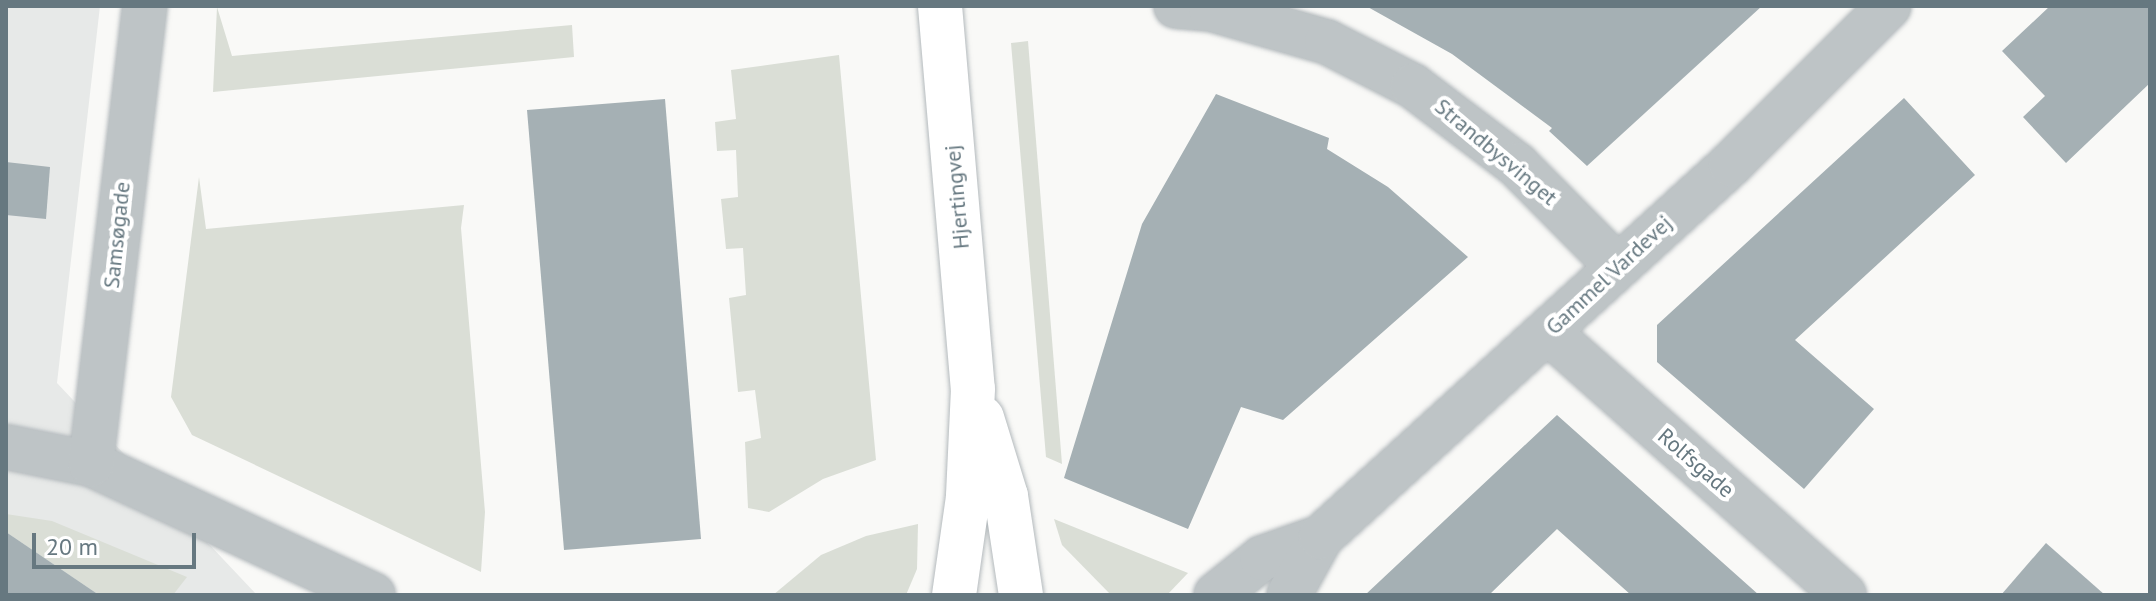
<!DOCTYPE html>
<html>
<head>
<meta charset="utf-8">
<style>
	body { margin:0 }
	#map { position:relative; width:2156px; height:601px; overflow:hidden; background:#f9f9f7; font-family:"PT Sans",sans-serif }
	div>[style] { position:absolute }
	.built>* { inset:0; background:#e7e9e8 }
	.green>* { inset:0; background:#daded6 }
	.building>* { inset:0; background:#a5b0b4 }
	.roads { filter:drop-shadow(0 0 2px #b4babd) drop-shadow(0 0 2px #b4babd) }
	.minor>* { height:44px; margin:-22px; padding:0 22px; transform-origin:22px; border-radius:22px; background:#bec4c6 }
	.major>* { height:44px; margin:-22px; padding:0 22px; transform-origin:22px; border-radius:22px; background:#fff }
	span { translate:-50% -50%; white-space:nowrap; text-align:center; line-height:1.15; -webkit-text-stroke:8px #fff; paint-order:stroke }
	.street-label { font-size:22px; color:#667880 }
	.frame { position:absolute; inset:0; border:8px solid #667880; pointer-events:none }
	.scale { position:absolute; left:32px; top:533px; width:164px; height:36px; box-sizing:border-box; border:4px solid #667880; border-top:0; padding-left:10px; font-size:24px; line-height:28px; white-space:nowrap; color:#667880; -webkit-text-stroke:6px #fff; paint-order:stroke }
</style>
</head>
<body>
<div id="map">
	<div class="built">
		<div style="clip-path:polygon(6px 6px,100px 6px,57px 383px,257px 595px,6px 595px)"></div>
	</div>
	<div class="green">
		<div style="clip-path:polygon(217px 7px,232px 56px,572px 25px,574px 57px,213px 92px)"></div>
		<div style="clip-path:polygon(1028px 41px,1062px 464px,1046px 457px,1011px 43px)"></div>
		<div style="clip-path:polygon(839px 55px,876px 460px,823px 479px,769px 512px,748px 508px,745px 442px,761px 438px,755px 390px,738px 392px,729px 298px,746px 295px,743px 248px,726px 249px,721px 199px,738px 197px,736px 150px,717px 151px,715px 122px,736px 119px,731px 70px)"></div>
		<div style="clip-path:polygon(199px 177px,206px 229px,464px 205px,461px 228px,485px 512px,481px 572px,192px 435px,171px 397px)"></div>
		<div style="clip-path:polygon(6px 514px,52px 521px,187px 577px,173px 595px,99px 595px,6px 532px)"></div>
		<div style="clip-path:polygon(1054px 519px,1188px 573px,1167px 595px,1111px 595px,1062px 545px)"></div>
		<div style="clip-path:polygon(918px 524px,917px 569px,906px 595px,773px 595px,821px 555px,866px 536px)"></div>
	</div>
	<div class="building">
		<div style="clip-path:polygon(1366px 6px,1762px 6px,1587px 166px,1549px 131px,1552px 128px,1452px 54px)"></div>
		<div style="clip-path:polygon(2050px 6px,2150px 6px,2150px 83px,2066px 163px,2023px 117px,2045px 96px,2002px 51px)"></div>
		<div style="clip-path:polygon(1216px 94px,1329px 138px,1327px 149px,1388px 187px,1468px 257px,1283px 420px,1241px 407px,1188px 529px,1064px 478px,1142px 224px)"></div>
		<div style="clip-path:polygon(1904px 98px,1975px 175px,1795px 340px,1874px 409px,1804px 489px,1657px 362px,1657px 325px)"></div>
		<div style="clip-path:polygon(665px 99px,701px 539px,564px 550px,527px 110px)"></div>
		<div style="clip-path:polygon(6px 162px,50px 167px,46px 219px,6px 215px)"></div>
		<div style="clip-path:polygon(1557px 415px,1759px 595px,1631px 595px,1557px 529px,1489px 595px,1365px 595px)"></div>
		<div style="clip-path:polygon(6px 532px,99px 595px,6px 595px)"></div>
		<div style="clip-path:polygon(2046px 543px,2105px 595px,2001px 595px)"></div>
	</div>
	<div class="roads">
		<div class="minor">
			<div style="left:1176px;top:6px;width:35px;rotate:5deg"></div>
			<div style="left:1211px;top:9px;width:121px;rotate:15.9deg"></div>
			<div style="left:1327px;top:42px;width:97px;rotate:27.1deg"></div>
			<div style="left:1413px;top:86px;width:131px;rotate:37.2deg"></div>
			<div style="left:1517px;top:165px;width:142px;rotate:45.3deg"></div>
			<div style="left:1548px;top:332px;width:396px;rotate:41.6deg"></div>
			<div style="left:6px;top:447px;width:87px;rotate:11.3deg"></div>
			<div style="left:91px;top:464px;width:311px;rotate:24.9deg"></div>
			<div style="left:91px;top:464px;width:461px;rotate:-83.3deg"></div>
			<div style="left:1216px;top:595px;width:59px;rotate:-38.8deg"></div>
			<div style="left:1262px;top:558px;width:63px;rotate:-19.6deg"></div>
			<div style="left:1289px;top:595px;width:66px;rotate:-61.1deg"></div>
			<div style="left:1321px;top:537px;width:554px;rotate:-42.29deg"></div>
			<div style="left:1731px;top:164px;width:223px;rotate:-45deg"></div>
		</div>
		<div class="major">
			<div style="left:940px;top:6px;width:384px;rotate:85.1deg"></div>
			<div style="left:973px;top:389px;width:108px;rotate:92.7deg"></div>
			<div style="left:968px;top:497px;width:99px;rotate:98.1deg"></div>
			<div style="left:982px;top:418px;width:82px;rotate:72.9deg"></div>
			<div style="left:1006px;top:496px;width:100px;rotate:81.4deg"></div>
		</div>
	</div>
	<div class="street-label">
		<span style="left:1496px;top:152px;rotate:40deg">Strandbysvinget</span>
		<span style="left:957px;top:197px;rotate:-95deg">Hjertingvej</span>
		<span style="left:117px;top:235px;rotate:-84deg">Samsøgade</span>
		<span style="left:1609px;top:275px;rotate:-43deg">Gammel Vardevej</span>
		<span style="left:1696px;top:463px;rotate:41deg">Rolfsgade</span>
	</div>
	<div class="frame"></div>
	<div class="scale">20 m</div>
</div>
</body>
</html>
